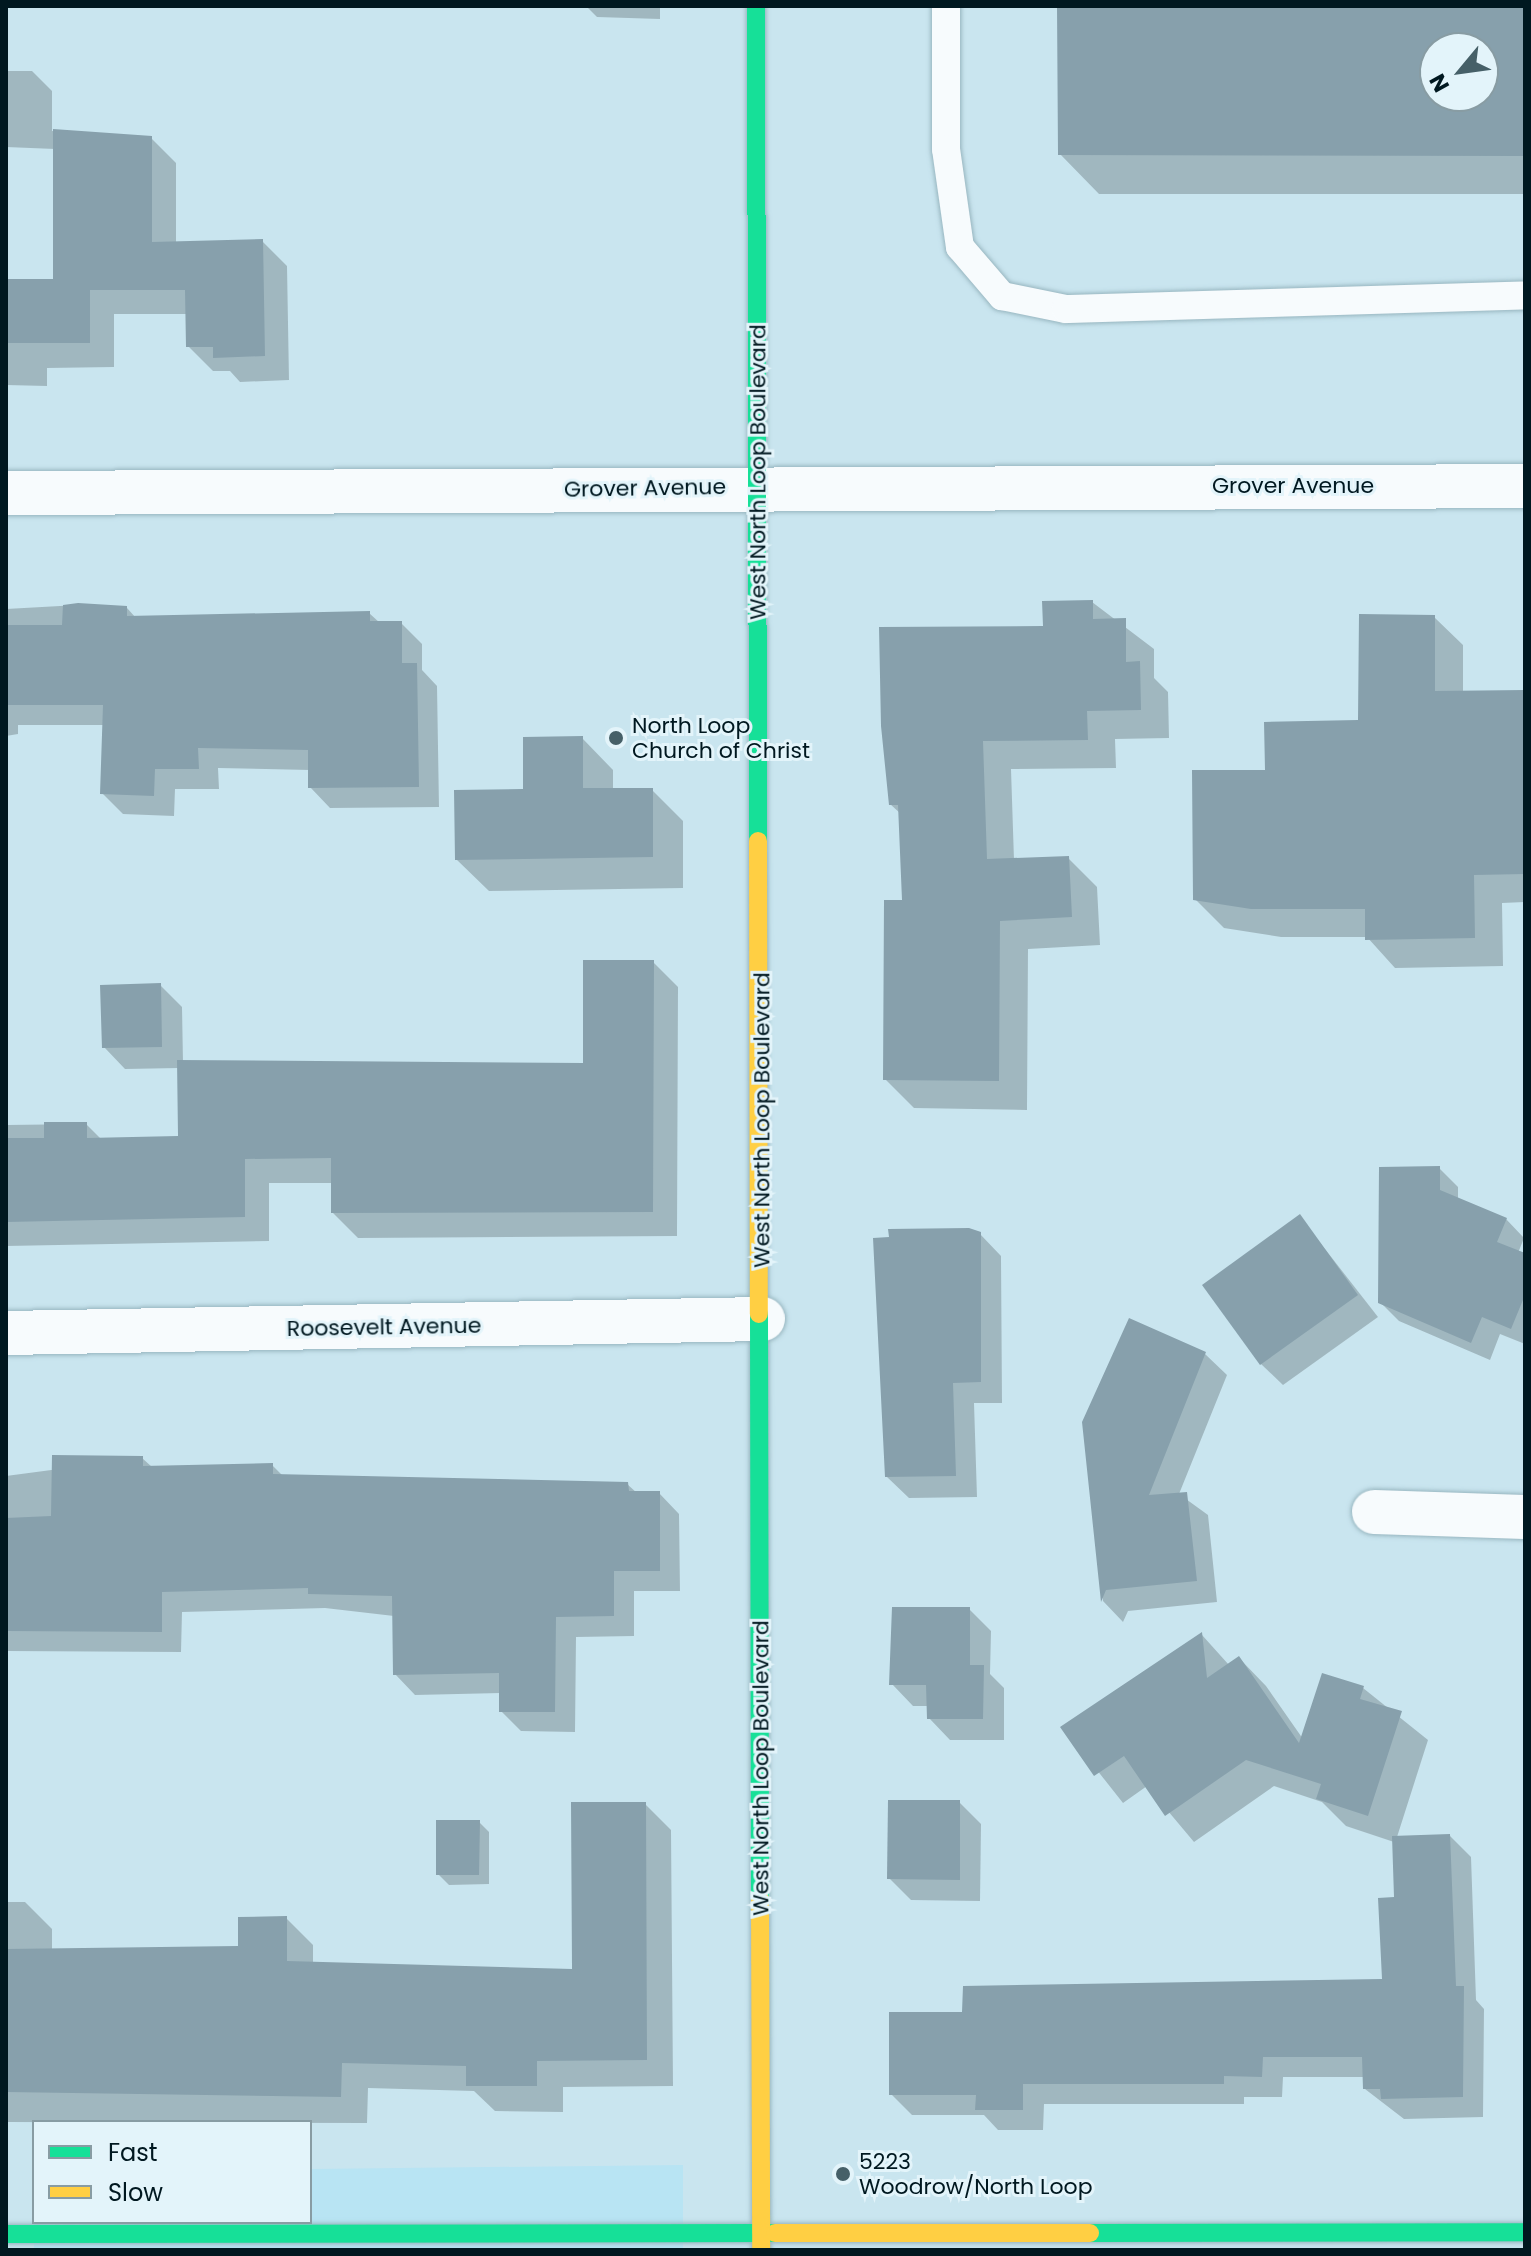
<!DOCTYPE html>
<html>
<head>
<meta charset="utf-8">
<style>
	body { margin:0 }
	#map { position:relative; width:1531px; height:2256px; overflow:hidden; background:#c9e5ef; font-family:Poppins,sans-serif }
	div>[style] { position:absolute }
	.built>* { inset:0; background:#b8e4f3 }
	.shadow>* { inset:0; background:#0003 }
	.building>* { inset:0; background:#87a0ac }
	.roads { filter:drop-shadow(0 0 2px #98b6c0) drop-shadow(0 0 2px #98b6c0) }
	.lane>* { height:28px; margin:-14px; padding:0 14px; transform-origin:14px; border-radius:14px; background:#f7fbfd }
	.street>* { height:44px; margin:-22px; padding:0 22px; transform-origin:22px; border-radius:22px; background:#f7fbfd }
	.fast>* { height:18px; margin:-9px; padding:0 9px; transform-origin:9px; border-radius:9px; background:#16e098 }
	.slow>* { height:18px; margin:-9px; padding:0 9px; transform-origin:9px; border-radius:9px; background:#ffcf43 }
	.dots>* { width:22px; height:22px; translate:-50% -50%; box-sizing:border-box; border:4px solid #e3f4fa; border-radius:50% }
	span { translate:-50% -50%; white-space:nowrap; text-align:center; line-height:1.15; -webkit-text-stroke:6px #e3f4fa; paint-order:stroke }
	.street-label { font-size:22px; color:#001820 }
	.poi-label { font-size:22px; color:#001820 }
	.left { translate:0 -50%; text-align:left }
	.frame { position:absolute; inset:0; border:8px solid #001820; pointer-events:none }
	.legend { position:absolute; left:32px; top:2120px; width:280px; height:104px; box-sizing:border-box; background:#e3f4fa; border:2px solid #889ca3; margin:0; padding:10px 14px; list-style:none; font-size:24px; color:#001820 }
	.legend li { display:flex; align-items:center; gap:16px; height:40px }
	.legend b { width:40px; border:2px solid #889ca3 }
	.north { position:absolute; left:1419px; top:32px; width:80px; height:80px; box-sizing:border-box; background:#e3f4fa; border:2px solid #889ca3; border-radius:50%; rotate:241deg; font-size:22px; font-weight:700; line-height:32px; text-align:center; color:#001820 }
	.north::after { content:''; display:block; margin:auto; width:28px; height:36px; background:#466068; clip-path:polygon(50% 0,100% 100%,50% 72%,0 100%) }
</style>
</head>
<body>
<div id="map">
	<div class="built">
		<div style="clip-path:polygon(683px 2165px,683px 2250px,34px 2250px,33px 2171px,34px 2222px,310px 2222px,310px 2169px)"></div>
	</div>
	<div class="shadow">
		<div style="clip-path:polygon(586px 6px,660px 6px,660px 19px,597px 17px)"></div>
		<div style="clip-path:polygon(evenodd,1059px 6px,1525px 6px,1525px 194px,1099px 194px,1060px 154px,1059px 6px,1435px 48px,1483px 48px,1483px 96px,1435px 96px,1435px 48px)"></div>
		<div style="clip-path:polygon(6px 71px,32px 71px,52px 91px,52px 131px,151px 138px,176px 163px,176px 243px,262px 241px,287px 266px,289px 380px,240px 382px,230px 371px,213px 371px,188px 346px,188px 314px,114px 314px,114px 367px,47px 368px,47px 386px,6px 385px,6px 281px,55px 281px,55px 149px,6px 147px)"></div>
		<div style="clip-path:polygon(1092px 602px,1154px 649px,1154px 678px,1168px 692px,1169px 738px,1115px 739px,1116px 768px,1011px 769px,1014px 860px,1068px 858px,1097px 887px,1100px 945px,1028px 949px,1027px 1110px,914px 1108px,885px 1079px,904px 902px,901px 814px,890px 804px,1045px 628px)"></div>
		<div style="clip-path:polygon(78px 605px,127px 608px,136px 618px,369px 613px,380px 623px,401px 623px,422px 644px,422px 670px,437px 686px,439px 807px,330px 808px,310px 787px,310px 770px,218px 768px,219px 789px,175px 789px,174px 816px,123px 814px,102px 793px,105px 725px,18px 725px,18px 734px,6px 736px,6px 609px)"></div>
		<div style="clip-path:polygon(1434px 617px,1463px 645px,1463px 692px,1525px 692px,1525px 902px,1502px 903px,1503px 966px,1395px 968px,1367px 937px,1281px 937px,1224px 928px,1195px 899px,1268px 772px,1360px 721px)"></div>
		<div style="clip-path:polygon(582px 738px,613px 770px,613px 790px,652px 790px,683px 821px,683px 888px,489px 891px,457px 860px)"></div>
		<div style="clip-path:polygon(653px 962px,678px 987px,677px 1236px,358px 1238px,333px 1213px,333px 1183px,269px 1183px,269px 1241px,6px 1246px,6px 1125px,86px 1124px,102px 1140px,180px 1138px,179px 1068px,125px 1069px,104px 1047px,160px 985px,182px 1007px,183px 1062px,585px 1065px)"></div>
		<div style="clip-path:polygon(1439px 1168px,1458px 1187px,1458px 1199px,1506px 1219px,1524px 1238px,1518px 1253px,1525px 1255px,1525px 1344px,1500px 1334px,1490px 1360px,1399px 1321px,1380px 1302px)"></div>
		<div style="clip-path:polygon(1300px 1217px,1378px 1317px,1283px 1385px,1261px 1364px)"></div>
		<div style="clip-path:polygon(980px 1234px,1001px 1256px,1002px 1403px,974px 1403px,977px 1497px,909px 1498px,887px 1477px)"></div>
		<div style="clip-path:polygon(1205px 1354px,1227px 1375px,1179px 1494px,1208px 1515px,1217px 1602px,1128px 1611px,1123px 1622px,1103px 1601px,1084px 1422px)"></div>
		<div style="clip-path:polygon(142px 1458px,152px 1467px,272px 1465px,283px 1476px,627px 1484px,637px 1493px,659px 1493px,679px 1514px,680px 1591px,634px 1591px,634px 1636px,576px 1637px,575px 1732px,521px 1731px,501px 1711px,501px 1693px,415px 1695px,395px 1674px,394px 1616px,325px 1608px,182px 1612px,181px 1652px,6px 1651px,6px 1476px)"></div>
		<div style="clip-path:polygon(969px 1609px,991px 1631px,990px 1674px,1004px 1688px,1004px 1740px,950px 1740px,929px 1718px,929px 1706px,913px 1706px,892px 1684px)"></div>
		<div style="clip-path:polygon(1202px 1635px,1229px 1665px,1239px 1658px,1266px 1686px,1303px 1739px,1363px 1688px,1428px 1740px,1397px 1837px,1450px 1836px,1471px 1857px,1476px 2000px,1484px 2009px,1483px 2117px,1404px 2119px,1365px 2089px,1365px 2077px,1283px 2077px,1282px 2097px,1244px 2097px,1244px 2104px,1044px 2104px,1043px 2130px,998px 2130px,984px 2115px,912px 2115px,891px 2094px,964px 2014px,1384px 1981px,1396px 1899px,1394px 1842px,1346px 1826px,1322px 1802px,1274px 1786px,1194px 1842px,1147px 1786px,1123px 1803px,1063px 1727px)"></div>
		<div style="clip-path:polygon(959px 1802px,981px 1824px,980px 1901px,911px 1900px,889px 1878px)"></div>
		<div style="clip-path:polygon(645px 1804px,671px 1830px,673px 2086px,563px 2087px,563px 2112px,495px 2111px,474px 2091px,368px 2088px,367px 2123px,6px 2122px,6px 1902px,25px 1902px,52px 1929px,52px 1951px,240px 1948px,286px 1918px,313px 1945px,313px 1964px,574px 1971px)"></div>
		<div style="clip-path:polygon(479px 1822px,489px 1832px,489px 1884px,449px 1885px,438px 1874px)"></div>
	</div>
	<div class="building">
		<div style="clip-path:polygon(evenodd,1057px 6px,1525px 6px,1525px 156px,1058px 155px,1057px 6px,1435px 48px,1483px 48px,1483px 96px,1435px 96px,1435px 48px)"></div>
		<div style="clip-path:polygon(53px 129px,152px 136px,152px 242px,263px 239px,265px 356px,213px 358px,213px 347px,186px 347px,185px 290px,90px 290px,90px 343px,6px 343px,6px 279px,53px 279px)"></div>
		<div style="clip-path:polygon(1093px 600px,1093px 619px,1126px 618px,1126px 662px,1140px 661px,1141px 710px,1087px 711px,1088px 740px,983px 741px,987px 859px,1069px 856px,1072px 917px,1000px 921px,999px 1081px,883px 1080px,884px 900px,902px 900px,898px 805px,889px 805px,881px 726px,879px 627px,1043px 626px,1042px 601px)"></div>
		<div style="clip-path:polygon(78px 603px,127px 606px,127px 616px,370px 611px,370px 621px,402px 621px,402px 663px,417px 663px,419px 787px,308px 788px,308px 750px,198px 748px,199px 769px,155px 769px,154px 796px,100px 794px,103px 705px,6px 705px,6px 625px,62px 625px,63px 605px)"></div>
		<div style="clip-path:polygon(1359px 614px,1435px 615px,1435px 691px,1525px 690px,1525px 874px,1474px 875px,1475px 938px,1365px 940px,1365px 909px,1251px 909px,1193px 900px,1192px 770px,1265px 770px,1264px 722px,1358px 720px)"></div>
		<div style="clip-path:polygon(583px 736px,583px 788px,653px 788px,653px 857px,455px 860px,454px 790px,523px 789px,523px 737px)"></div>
		<div style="clip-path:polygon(583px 960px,654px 960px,653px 1212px,331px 1213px,331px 1158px,245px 1159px,245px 1217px,6px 1222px,6px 1138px,44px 1138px,44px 1122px,87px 1122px,87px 1138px,178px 1136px,177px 1060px,583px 1063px)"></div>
		<div style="clip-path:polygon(161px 983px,162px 1047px,102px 1048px,100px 985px)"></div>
		<div style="clip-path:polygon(1440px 1166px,1440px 1190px,1507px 1218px,1497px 1242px,1525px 1253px,1525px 1295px,1511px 1329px,1482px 1317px,1471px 1343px,1378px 1303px,1379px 1167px)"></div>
		<div style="clip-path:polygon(1300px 1214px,1358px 1295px,1260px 1365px,1202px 1285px)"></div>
		<div style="clip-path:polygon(969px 1228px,981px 1232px,981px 1382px,953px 1383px,956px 1476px,885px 1477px,873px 1238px,889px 1237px,888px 1229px)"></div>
		<div style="clip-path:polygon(1129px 1318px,1206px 1352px,1149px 1495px,1187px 1492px,1197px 1581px,1106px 1590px,1101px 1602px,1082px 1422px)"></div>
		<div style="clip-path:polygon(52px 1455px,143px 1456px,143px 1466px,273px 1463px,273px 1474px,628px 1482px,629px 1491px,660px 1491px,660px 1571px,614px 1571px,614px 1616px,556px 1617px,555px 1712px,499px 1712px,499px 1673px,393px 1675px,392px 1596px,308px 1594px,308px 1588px,162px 1592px,162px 1632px,6px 1631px,6px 1518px,51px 1516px)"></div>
		<div style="clip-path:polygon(892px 1607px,970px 1607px,970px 1665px,984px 1665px,983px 1719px,927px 1719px,926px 1685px,889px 1685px)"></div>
		<div style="clip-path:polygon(1202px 1632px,1207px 1678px,1239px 1656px,1299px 1743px,1322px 1673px,1364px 1686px,1360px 1699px,1402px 1711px,1368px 1816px,1316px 1799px,1321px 1784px,1246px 1760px,1165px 1816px,1124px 1756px,1094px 1776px,1060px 1727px)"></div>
		<div style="clip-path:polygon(888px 1800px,960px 1800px,960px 1880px,887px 1879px)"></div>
		<div style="clip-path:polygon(571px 1802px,646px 1802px,647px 2060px,537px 2061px,537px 2086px,466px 2086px,466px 2066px,342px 2063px,341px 2097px,6px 2092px,6px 1949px,238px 1946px,238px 1917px,287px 1916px,287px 1961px,572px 1969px)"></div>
		<div style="clip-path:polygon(436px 1820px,480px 1820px,479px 1875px,436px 1875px)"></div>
		<div style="clip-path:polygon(1450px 1834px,1456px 1986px,1464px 1986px,1463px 2097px,1381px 2099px,1380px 2089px,1363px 2089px,1362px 2057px,1263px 2057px,1262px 2077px,1224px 2076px,1224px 2084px,1023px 2084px,1023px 2110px,975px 2110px,976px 2095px,889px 2095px,889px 2012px,962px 2012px,963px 1986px,1382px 1979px,1378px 1898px,1394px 1897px,1392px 1836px)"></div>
	</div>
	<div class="roads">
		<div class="lane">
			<div style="left:946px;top:6px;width:143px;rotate:90deg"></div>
			<div style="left:946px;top:149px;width:99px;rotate:81.9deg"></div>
			<div style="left:960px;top:247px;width:65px;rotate:49.4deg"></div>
			<div style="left:1002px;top:296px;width:65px;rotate:11.5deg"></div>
			<div style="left:1066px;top:309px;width:459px;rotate:-1.7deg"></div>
		</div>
		<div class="street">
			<div style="left:6px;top:493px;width:1519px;rotate:-0.26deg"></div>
			<div style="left:6px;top:1333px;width:757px;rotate:-1.06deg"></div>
			<div style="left:1374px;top:1512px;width:151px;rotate:1.9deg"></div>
		</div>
		<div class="fast">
			<div style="left:756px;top:6px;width:835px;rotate:89.86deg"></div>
			<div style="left:759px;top:1314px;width:585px;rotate:89.9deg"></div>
			<div style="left:1090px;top:2233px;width:435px;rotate:-0.1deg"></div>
			<div style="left:6px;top:2234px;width:769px;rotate:-0.07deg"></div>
		</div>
		<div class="slow">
			<div style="left:758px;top:841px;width:473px;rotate:89.9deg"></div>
			<div style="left:760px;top:1899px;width:351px;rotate:89.8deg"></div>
			<div style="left:775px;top:2233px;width:315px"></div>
		</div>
	</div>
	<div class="dots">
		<div style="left:616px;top:738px;background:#466068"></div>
		<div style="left:843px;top:2174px;background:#466068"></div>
	</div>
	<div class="street-label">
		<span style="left:758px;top:472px;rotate:-90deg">West North Loop Boulevard</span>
		<span style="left:1293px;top:486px">Grover Avenue</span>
		<span style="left:645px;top:488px;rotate:-1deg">Grover Avenue</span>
		<span style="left:762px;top:1120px;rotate:-90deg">West North Loop Boulevard</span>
		<span style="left:384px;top:1327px;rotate:-1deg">Roosevelt Avenue</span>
		<span style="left:761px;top:1768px;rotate:-90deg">West North Loop Boulevard</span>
	</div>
	<div class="poi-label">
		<span class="left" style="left:632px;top:738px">North Loop<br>Church of Christ</span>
		<span class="left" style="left:859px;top:2174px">5223<br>Woodrow/North Loop</span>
	</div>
	<div class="frame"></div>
	<ul class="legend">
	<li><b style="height:10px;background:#16e098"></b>Fast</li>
	<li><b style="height:10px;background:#ffcf43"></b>Slow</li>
	</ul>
	<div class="north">N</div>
</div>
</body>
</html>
